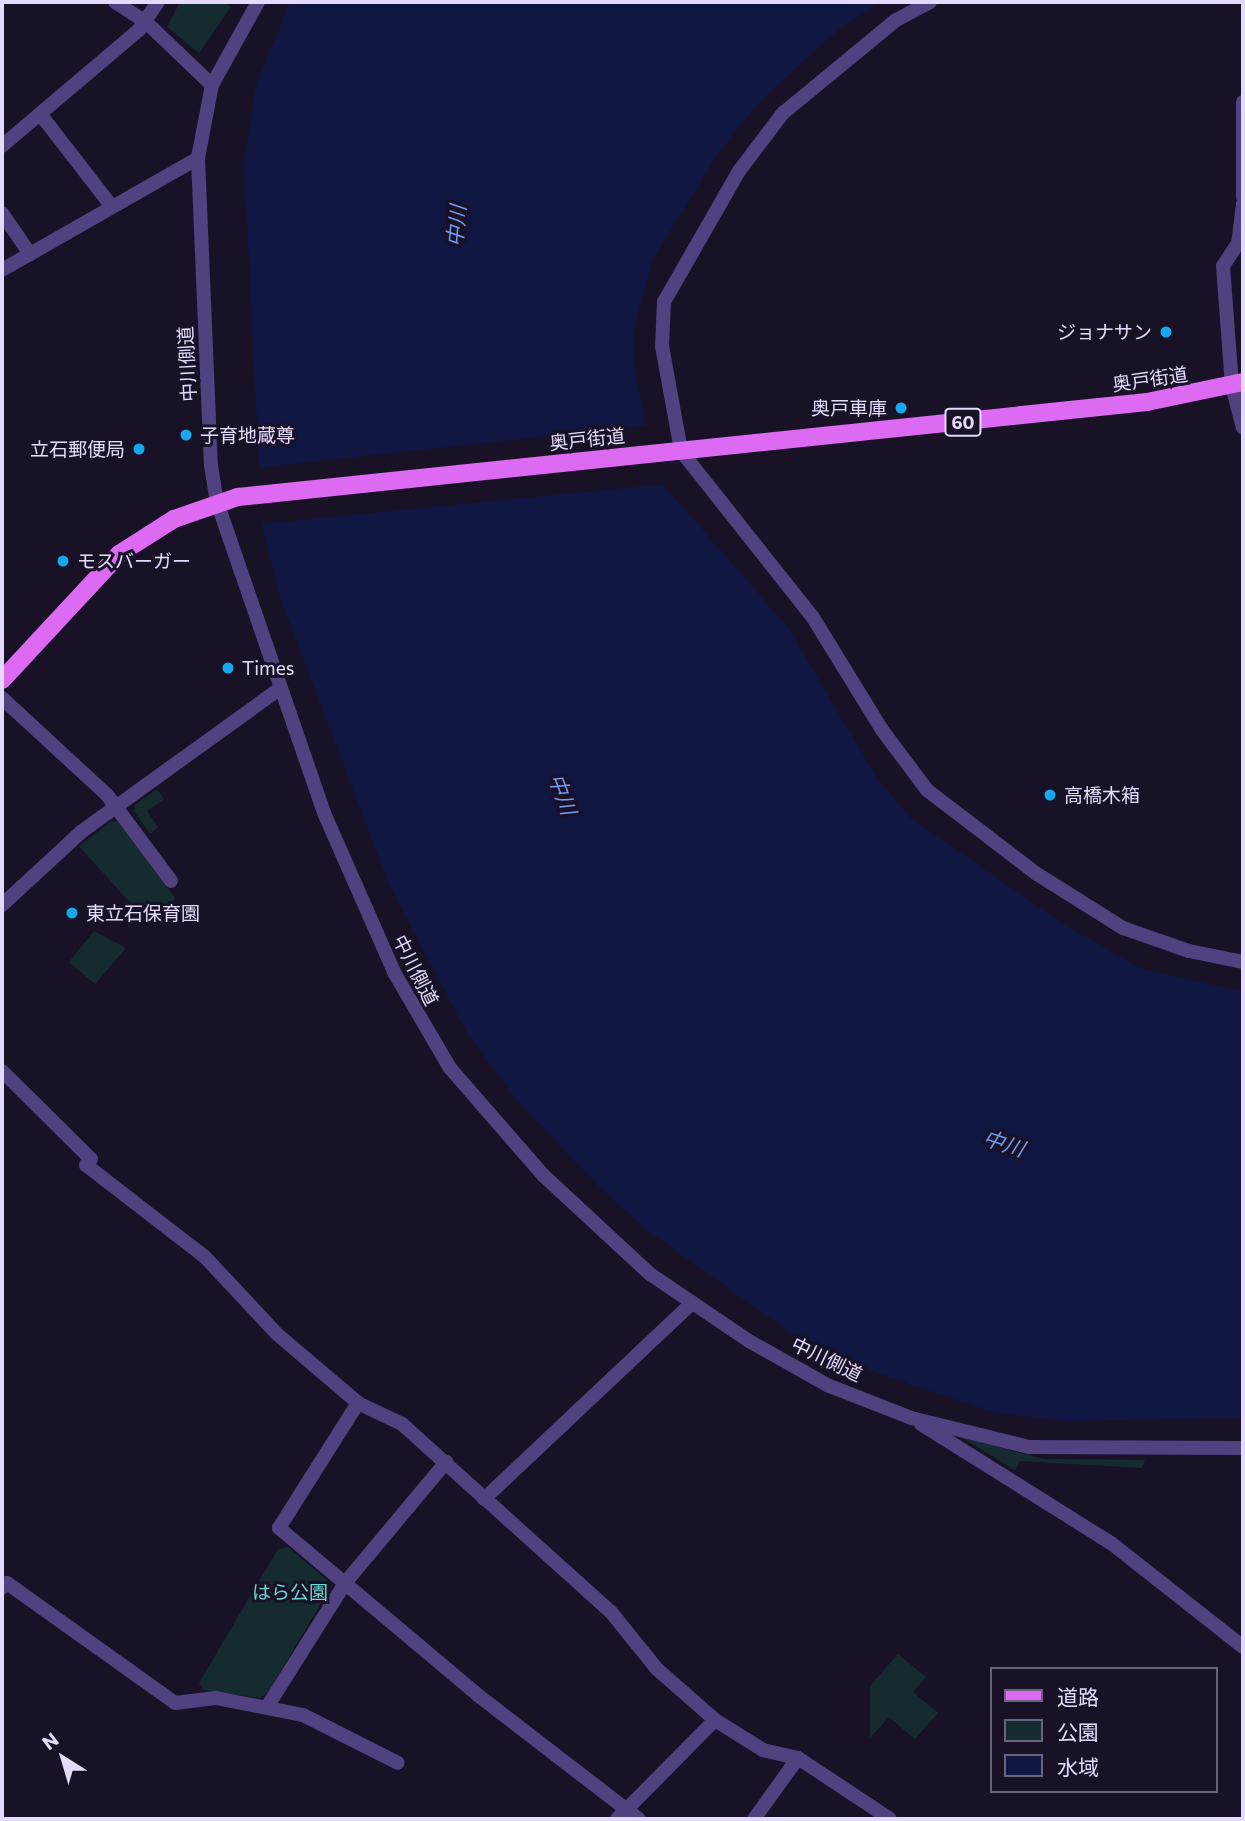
<!DOCTYPE html>
<html>
<head>
<meta charset="utf-8">
<style>
	body { margin:0 }
	#map { position:relative; width:1245px; height:1821px; overflow:hidden; background:#191226; font-family:Commissioner,"Noto Sans JP",sans-serif }
	div>[style] { position:absolute }
	.green>* { inset:0; background:#152b2f }
	.water>* { inset:0; background:#0f1641 }
	.pier>* { inset:0; background:#191226 }
	.street>* { height:14px; margin:-7px; padding:0 7px; transform-origin:7px; border-radius:7px; background:#514181 }
	.primary>* { height:18px; margin:-9px; padding:0 9px; transform-origin:9px; border-radius:9px; background:#dd6af3 }
	.dots>* { width:19px; height:19px; translate:-50% -50%; box-sizing:border-box; border:4px solid #191226; border-radius:50% }
	span { translate:-50% -50%; white-space:nowrap; text-align:center; line-height:1.15; -webkit-text-stroke:6px #191226; paint-order:stroke }
	.shield-label span { padding:2px 5px; background:#191226; border:2px solid; border-radius:5px; -webkit-text-stroke-width:0 }
	.shield-label { font-size:18px; color:#e5d9fc; font-weight:700 }
	.poi-label { font-size:19px; color:#e5d9fc }
	.right { translate:-100% -50%; text-align:right }
	.left { translate:0 -50%; text-align:left }
	.street-label { font-size:19px; color:#e5d9fc }
	.park-label { font-size:19px; color:#6bd7d3 }
	.water-label { font-size:21px; color:#709af3; font-style:italic }
	.frame { position:absolute; inset:0; border:4px solid #e5d9fc; pointer-events:none }
	.legend { position:absolute; left:990px; top:1667px; width:228px; height:126px; box-sizing:border-box; background:#191226; border:2px solid #6b627c; margin:0; padding:9px 12px; list-style:none; font-size:21px; color:#e5d9fc }
	.legend li { display:flex; align-items:center; gap:14px; height:35px }
	.legend b { width:35px; border:2px solid #6b627c }
	.north { position:absolute; left:28px; top:1723px; width:70px; height:70px; -webkit-text-stroke:5px #191226; paint-order:stroke; rotate:323deg; font-size:19px; font-weight:700; line-height:28px; text-align:center; color:#e5d9fc }
	.north::after { content:''; display:block; margin:auto; width:24px; height:32px; background:#e5d9fc; clip-path:polygon(50% 0,100% 100%,50% 72%,0 100%) }
</style>
</head>
<body>
<div id="map">
	<div class="green">
		<div style="clip-path:polygon(180px 2px,223px 2px,231px 7px,199px 53px,167px 27px)"></div>
		<div style="clip-path:polygon(157px 789px,164px 799px,147px 811px,158px 827px,150px 834px,134px 811px,135px 805px)"></div>
		<div style="clip-path:polygon(112px 821px,118px 822px,175px 898px,151px 926px,79px 846px)"></div>
		<div style="clip-path:polygon(94px 931px,126px 948px,95px 984px,69px 962px)"></div>
		<div style="clip-path:polygon(959px 1436px,1043px 1459px,1145px 1460px,1142px 1468px,1020px 1461px,1015px 1470px)"></div>
		<div style="clip-path:polygon(288px 1547px,328px 1581px,329px 1590px,268px 1692px,260px 1698px,204px 1690px,199px 1683px,278px 1549px)"></div>
		<div style="clip-path:polygon(898px 1654px,926px 1677px,913px 1692px,938px 1713px,915px 1739px,889px 1717px,870px 1738px,870px 1686px)"></div>
	</div>
	<div class="water">
		<div style="clip-path:polygon(290px 2px,880px 2px,843px 26px,760px 101px,717px 155px,652px 261px,633px 332px,633px 361px,645px 421px,664px 486px,787px 626px,875px 775px,908px 816px,1059px 921px,1138px 967px,1243px 992px,1243px 1418px,1065px 1421px,996px 1413px,840px 1360px,792px 1334px,648px 1231px,600px 1188px,515px 1098px,467px 1033px,388px 882px,280px 597px,262px 526px,244px 164px,256px 85px)"></div>
	</div>
	<div class="pier">
		<div style="clip-path:polygon(650px 425px,666px 484px,258px 524px,255px 468px)"></div>
	</div>
	<div class="street">
		<div style="left:115px;top:2px;width:37px;rotate:33deg"></div>
		<div style="left:146px;top:22px;width:91px;rotate:43.7deg"></div>
		<div style="left:258px;top:2px;width:95px;rotate:119deg"></div>
		<div style="left:212px;top:85px;width:74px;rotate:100.9deg"></div>
		<div style="left:198px;top:158px;width:307px;rotate:87.6deg"></div>
		<div style="left:211px;top:465px;width:37px;rotate:81deg"></div>
		<div style="left:217px;top:502px;width:329px;rotate:71deg"></div>
		<div style="left:324px;top:813px;width:176px;rotate:66.2deg"></div>
		<div style="left:395px;top:974px;width:109px;rotate:59.7deg"></div>
		<div style="left:450px;top:1068px;width:142px;rotate:49deg"></div>
		<div style="left:543px;top:1175px;width:146px;rotate:42.8deg"></div>
		<div style="left:650px;top:1274px;width:120px;rotate:34.1deg"></div>
		<div style="left:749px;top:1341px;width:90px;rotate:29.4deg"></div>
		<div style="left:827px;top:1385px;width:90px;rotate:21.4deg"></div>
		<div style="left:911px;top:1418px;width:122px;rotate:13.8deg"></div>
		<div style="left:1029px;top:1447px;width:214px;rotate:0.3deg"></div>
		<div style="left:930px;top:2px;width:38px;rotate:152deg"></div>
		<div style="left:896px;top:20px;width:146px;rotate:140.5deg"></div>
		<div style="left:783px;top:113px;width:73px;rotate:127.2deg"></div>
		<div style="left:739px;top:171px;width:151px;rotate:119.8deg"></div>
		<div style="left:664px;top:302px;width:44px;rotate:92.6deg"></div>
		<div style="left:662px;top:346px;width:107px;rotate:79.7deg"></div>
		<div style="left:681px;top:451px;width:211px;rotate:51.6deg"></div>
		<div style="left:812px;top:616px;width:134px;rotate:58.4deg"></div>
		<div style="left:882px;top:730px;width:75px;rotate:53.1deg"></div>
		<div style="left:927px;top:790px;width:138px;rotate:37.4deg"></div>
		<div style="left:1037px;top:874px;width:102px;rotate:32.1deg"></div>
		<div style="left:1123px;top:928px;width:70px;rotate:19.2deg"></div>
		<div style="left:1189px;top:951px;width:55px;rotate:11.5deg"></div>
		<div style="left:1243px;top:102px;width:95px;rotate:90deg"></div>
		<div style="left:41px;top:115px;width:116px;rotate:52.3deg"></div>
		<div style="left:2px;top:146px;width:180px;rotate:-40.3deg"></div>
		<div style="left:139px;top:30px;width:34px;rotate:-56deg"></div>
		<div style="left:1243px;top:204px;width:39px;rotate:97deg"></div>
		<div style="left:1238px;top:243px;width:27px;rotate:123deg"></div>
		<div style="left:1223px;top:266px;width:120px;rotate:85.7deg"></div>
		<div style="left:1232px;top:386px;width:43px;rotate:75.3deg"></div>
		<div style="left:2px;top:213px;width:50px;rotate:55.7deg"></div>
		<div style="left:2px;top:270px;width:226px;rotate:-29.7deg"></div>
		<div style="left:2px;top:698px;width:143px;rotate:42.7deg"></div>
		<div style="left:107px;top:795px;width:107px;rotate:53.3deg"></div>
		<div style="left:2px;top:905px;width:108px;rotate:-42.7deg"></div>
		<div style="left:81px;top:832px;width:244px;rotate:-35.8deg"></div>
		<div style="left:2px;top:1071px;width:125px;rotate:44.7deg"></div>
		<div style="left:91px;top:1159px;width:8px;rotate:130deg"></div>
		<div style="left:86px;top:1165px;width:150px;rotate:37.7deg"></div>
		<div style="left:205px;top:1257px;width:105px;rotate:46.9deg"></div>
		<div style="left:277px;top:1334px;width:106px;rotate:40.4deg"></div>
		<div style="left:358px;top:1403px;width:49px;rotate:25.5deg"></div>
		<div style="left:402px;top:1424px;width:281px;rotate:42deg"></div>
		<div style="left:611px;top:1612px;width:73px;rotate:51.1deg"></div>
		<div style="left:657px;top:1669px;width:77px;rotate:41.3deg"></div>
		<div style="left:715px;top:1720px;width:57px;rotate:32deg"></div>
		<div style="left:763px;top:1750px;width:36px;rotate:13deg"></div>
		<div style="left:798px;top:1758px;width:110px;rotate:33.5deg"></div>
		<div style="left:358px;top:1403px;width:148px;rotate:122.3deg"></div>
		<div style="left:279px;top:1528px;width:261px;rotate:40deg"></div>
		<div style="left:479px;top:1696px;width:202px;rotate:37.6deg"></div>
		<div style="left:921px;top:1424px;width:224px;rotate:32.1deg"></div>
		<div style="left:1111px;top:1543px;width:168px;rotate:38.2deg"></div>
		<div style="left:484px;top:1499px;width:286px;rotate:-43.3deg"></div>
		<div style="left:2px;top:1588px;width:7px;rotate:-45deg"></div>
		<div style="left:7px;top:1583px;width:206px;rotate:35.5deg"></div>
		<div style="left:175px;top:1703px;width:41px;rotate:-7deg"></div>
		<div style="left:216px;top:1698px;width:89px;rotate:11.1deg"></div>
		<div style="left:303px;top:1715px;width:106px;rotate:26.8deg"></div>
		<div style="left:267px;top:1707px;width:146px;rotate:-57.8deg"></div>
		<div style="left:345px;top:1583px;width:158px;rotate:-50.1deg"></div>
		<div style="left:617px;top:1819px;width:139px;rotate:-45.3deg"></div>
		<div style="left:754px;top:1819px;width:75px;rotate:-54.2deg"></div>
	</div>
	<div class="primary">
		<div style="left:2px;top:680px;width:172px;rotate:-47.1deg"></div>
		<div style="left:119px;top:554px;width:65px;rotate:-32.5deg"></div>
		<div style="left:174px;top:519px;width:68px;rotate:-19deg"></div>
		<div style="left:238px;top:497px;width:914px;rotate:-5.97deg"></div>
		<div style="left:1147px;top:402px;width:98px;rotate:-11.8deg"></div>
	</div>
	<div class="dots">
		<div style="left:1166px;top:332px;background:#16a8ec"></div>
		<div style="left:901px;top:408px;background:#16a8ec"></div>
		<div style="left:186px;top:435px;background:#16a8ec"></div>
		<div style="left:139px;top:449px;background:#16a8ec"></div>
		<div style="left:63px;top:561px;background:#16a8ec"></div>
		<div style="left:228px;top:668px;background:#16a8ec"></div>
		<div style="left:1050px;top:795px;background:#16a8ec"></div>
		<div style="left:72px;top:913px;background:#16a8ec"></div>
	</div>
	<div class="shield-label">
		<span style="left:963px;top:422px">60</span>
	</div>
	<div class="poi-label">
		<span class="right" style="left:1152px;top:332px">ジョナサン</span>
		<span class="right" style="left:887px;top:408px">奥戸車庫</span>
		<span class="left" style="left:200px;top:435px">子育地蔵尊</span>
		<span class="right" style="left:125px;top:449px">立石郵便局</span>
		<span class="left" style="left:77px;top:561px">モスバーガー</span>
		<span class="left" style="left:242px;top:668px">Times</span>
		<span class="left" style="left:1064px;top:795px">高橋木箱</span>
		<span class="left" style="left:86px;top:913px">東立石保育園</span>
	</div>
	<div class="street-label">
		<span style="left:187px;top:364px;rotate:-93deg">中川側道</span>
		<span style="left:1150px;top:379px;rotate:-8deg">奥戸街道</span>
		<span style="left:587px;top:439px;rotate:-6deg">奥戸街道</span>
		<span style="left:416px;top:970px;rotate:63deg">中川側道</span>
		<span style="left:827px;top:1359px;rotate:26deg">中川側道</span>
	</div>
	<div class="park-label">
		<span style="left:290px;top:1592px">はら公園</span>
	</div>
	<div class="water-label">
		<span style="left:456px;top:226px;rotate:-85deg">中川</span>
		<span style="left:563px;top:794px;rotate:70deg">中川</span>
		<span style="left:1004px;top:1143px;rotate:18deg">中川</span>
	</div>
	<div class="frame"></div>
	<ul class="legend">
	<li><b style="height:9px;background:#dd6af3"></b>道路</li>
	<li><b style="height:19px;background:#152b2f"></b>公園</li>
	<li><b style="height:19px;background:#0f1641"></b>水域</li>
	</ul>
	<div class="north">N</div>
</div>
</body>
</html>
